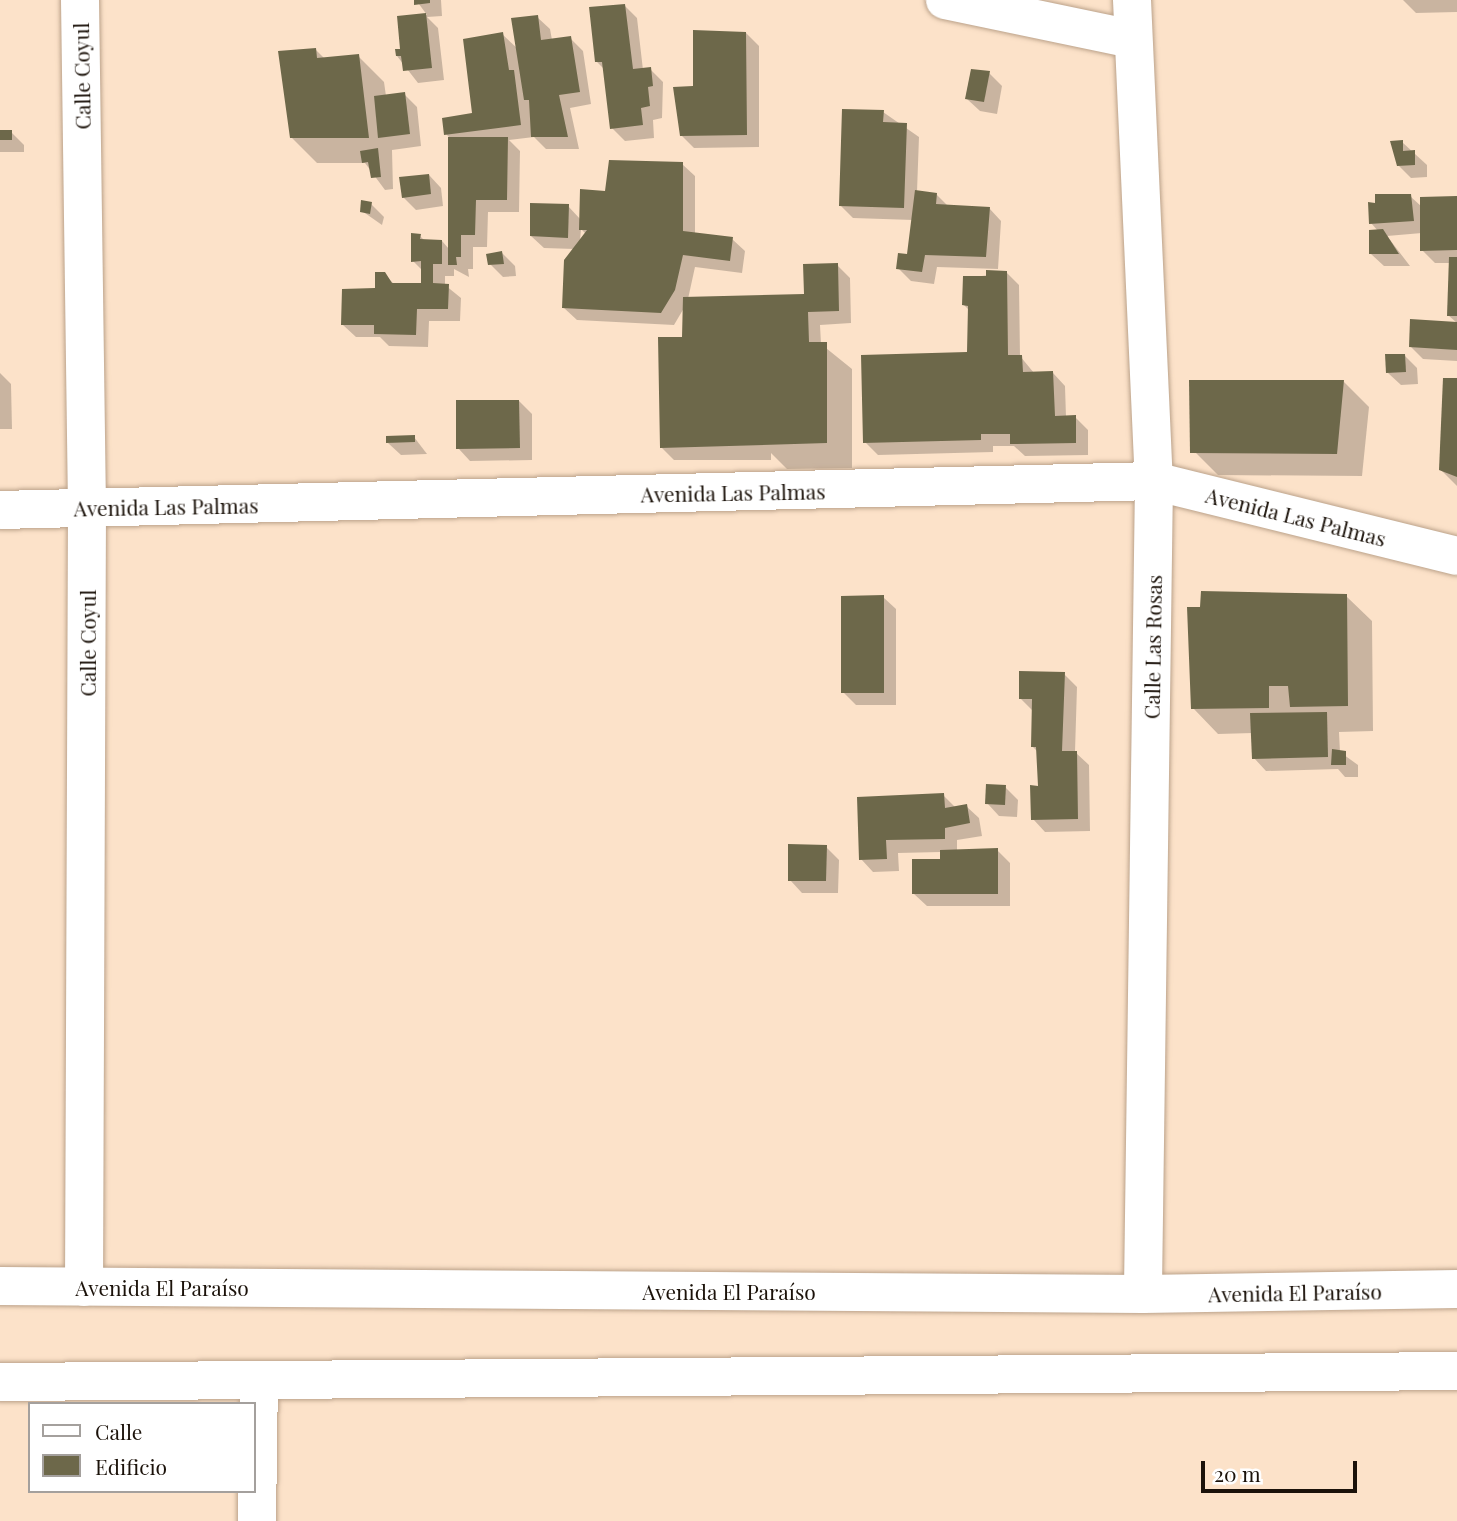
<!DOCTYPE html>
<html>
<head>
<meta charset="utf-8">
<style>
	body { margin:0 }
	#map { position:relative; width:1457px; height:1521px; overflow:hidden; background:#fce2c9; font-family:"Playfair Display",serif }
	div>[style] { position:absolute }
	.shadow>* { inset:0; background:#0003 }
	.building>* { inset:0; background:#6d684a }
	.roads { filter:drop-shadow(0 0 2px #bba28a) drop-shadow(0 0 2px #bba28a) }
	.minor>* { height:38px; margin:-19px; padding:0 19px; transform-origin:19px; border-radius:19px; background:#fff }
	span { translate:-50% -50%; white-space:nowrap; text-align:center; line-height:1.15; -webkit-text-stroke:5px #fff; paint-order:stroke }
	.street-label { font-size:21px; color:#1b120a }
	.legend { position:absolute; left:28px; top:1402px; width:228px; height:91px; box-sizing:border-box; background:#fff; border:2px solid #a4a09d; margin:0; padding:9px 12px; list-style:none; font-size:21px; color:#1b120a }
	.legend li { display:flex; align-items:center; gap:14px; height:35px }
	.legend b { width:35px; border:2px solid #a4a09d }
	.scale { position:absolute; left:1201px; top:1461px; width:156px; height:32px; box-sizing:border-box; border:4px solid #1b120a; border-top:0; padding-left:9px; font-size:21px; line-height:24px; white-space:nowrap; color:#1b120a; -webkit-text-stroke:5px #fff; paint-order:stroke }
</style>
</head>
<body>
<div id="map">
	<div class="shadow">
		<div style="clip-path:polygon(416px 0,441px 0,442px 16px,427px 17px,438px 28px,444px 80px,418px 83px,397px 56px,402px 51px,399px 18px,427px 15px)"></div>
		<div style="clip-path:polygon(1403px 0,1457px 0,1457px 12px,1416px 13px)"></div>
		<div style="clip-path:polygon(624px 5px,637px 18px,643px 70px,650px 69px,663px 82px,662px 118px,653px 120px,654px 138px,625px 141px,612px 128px,605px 70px,597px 62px)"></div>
		<div style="clip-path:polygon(537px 17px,550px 29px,552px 40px,570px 38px,583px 51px,591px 104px,570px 108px,579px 149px,546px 149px,534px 137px,509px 140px,520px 151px,519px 212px,488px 212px,487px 247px,473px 247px,473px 269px,468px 269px,469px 277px,454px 269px,454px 276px,445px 276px,445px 285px,461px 298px,460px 321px,429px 321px,428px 347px,389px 346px,380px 337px,356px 337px,343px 325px,376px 290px,384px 274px,395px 285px,422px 285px,423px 271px,413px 261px,420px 236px,425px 241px,442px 241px,449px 249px,450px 138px,446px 134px,474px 115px,502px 34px,518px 49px)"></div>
		<div style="clip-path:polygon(746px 33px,759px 46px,759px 147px,694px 148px,681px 135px)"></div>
		<div style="clip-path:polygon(316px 50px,325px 59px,358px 56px,384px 82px,386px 96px,404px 94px,417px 107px,421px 146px,392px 150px,393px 189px,385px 190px,365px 163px,317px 163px,292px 138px)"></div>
		<div style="clip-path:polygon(989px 73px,1002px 86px,997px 114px,980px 111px,967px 99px)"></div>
		<div style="clip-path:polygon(883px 112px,919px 137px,917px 192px,936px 194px,948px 206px,989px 208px,1001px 221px,998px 269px,937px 267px,934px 284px,911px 281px,898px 268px,909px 256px,913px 220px,853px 218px,840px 205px)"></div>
		<div style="clip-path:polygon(0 132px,11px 132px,24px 145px,24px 152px,0 152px)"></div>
		<div style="clip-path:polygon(1402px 142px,1427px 165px,1427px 177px,1411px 178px,1398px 165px)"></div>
		<div style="clip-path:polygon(evenodd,682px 164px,695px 176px,695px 234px,732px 239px,745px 251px,742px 273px,695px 267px,688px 299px,806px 296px,837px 265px,850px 278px,851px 323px,820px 325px,821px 344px,852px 369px,852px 468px,787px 469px,771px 453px,771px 460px,674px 460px,661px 447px,684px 339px,684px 308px,674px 325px,577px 320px,564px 308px,574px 249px,544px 248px,531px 236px,568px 206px,581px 220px,606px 193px,682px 164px,581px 229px,586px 234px,580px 241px,581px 229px)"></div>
		<div style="clip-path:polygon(429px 175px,441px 188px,443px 206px,416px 210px,403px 197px)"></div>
		<div style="clip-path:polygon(1410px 196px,1422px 207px,1457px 198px,1457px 323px,1448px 315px,1450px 263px,1435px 263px,1422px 250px,1422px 233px,1387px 236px,1410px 266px,1384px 266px,1371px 254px,1378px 231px,1371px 223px)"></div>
		<div style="clip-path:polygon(371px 204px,384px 217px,382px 225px,362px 211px)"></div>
		<div style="clip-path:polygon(502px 253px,515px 266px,516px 276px,503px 277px,490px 264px)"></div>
		<div style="clip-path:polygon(1007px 273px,1019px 285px,1020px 356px,1034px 373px,1053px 373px,1065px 386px,1066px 417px,1075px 417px,1088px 430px,1088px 455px,1025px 456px,1014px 446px,993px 446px,993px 452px,878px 455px,865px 442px,969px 354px,970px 311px,964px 305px,965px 278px)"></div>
		<div style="clip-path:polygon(1457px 324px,1457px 361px,1423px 359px,1411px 347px)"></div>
		<div style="clip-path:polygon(1404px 355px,1417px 368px,1418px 384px,1401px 385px,1388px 373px)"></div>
		<div style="clip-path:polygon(0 373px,11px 384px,12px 429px,0 429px)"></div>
		<div style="clip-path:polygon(1457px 380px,1457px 486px,1441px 470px)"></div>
		<div style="clip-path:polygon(1343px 381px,1369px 407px,1362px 476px,1218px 475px,1192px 449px)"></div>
		<div style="clip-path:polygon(519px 401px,532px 414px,532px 460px,470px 461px,458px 448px)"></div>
		<div style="clip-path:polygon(414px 437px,427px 454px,401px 455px,388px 443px)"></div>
		<div style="clip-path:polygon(1346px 596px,1372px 621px,1373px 731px,1339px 732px,1340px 752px,1358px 765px,1358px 777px,1345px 777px,1338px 769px,1266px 771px,1254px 758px,1253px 733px,1218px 734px,1193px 708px)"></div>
		<div style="clip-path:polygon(883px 597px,896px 609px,896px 705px,856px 705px,843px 692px)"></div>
		<div style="clip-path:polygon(1064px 674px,1077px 687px,1075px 752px,1089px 765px,1090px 831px,1045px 832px,1033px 819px,1040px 788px,1038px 752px,1032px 746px,1033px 711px,1020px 698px)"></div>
		<div style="clip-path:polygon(1005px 787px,1018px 800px,1017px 817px,999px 816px,987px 803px)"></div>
		<div style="clip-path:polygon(943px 795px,956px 808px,966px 806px,979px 818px,982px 836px,957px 840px,957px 851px,997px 850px,1010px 863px,1010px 906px,927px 906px,914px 894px,942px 861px,941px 852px,898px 853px,899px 871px,873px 872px,861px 859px)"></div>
		<div style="clip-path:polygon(826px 847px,839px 860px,838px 893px,802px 893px,790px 880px)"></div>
	</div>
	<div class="building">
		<div style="clip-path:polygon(414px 0,430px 0,430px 3px,414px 5px)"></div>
		<div style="clip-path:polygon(625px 4px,633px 69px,651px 67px,653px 86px,648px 87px,650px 106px,641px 108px,643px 125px,610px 129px,602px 62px,595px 62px,589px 7px)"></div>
		<div style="clip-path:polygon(426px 13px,432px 68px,403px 71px,401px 56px,396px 56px,395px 49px,400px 49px,397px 16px)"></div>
		<div style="clip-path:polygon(538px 15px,541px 40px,571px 36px,580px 92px,559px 95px,568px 137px,531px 137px,529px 100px,524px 100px,511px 18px)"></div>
		<div style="clip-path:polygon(693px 30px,746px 32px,747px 135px,680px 136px,673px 87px,693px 86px)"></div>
		<div style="clip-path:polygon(503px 32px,509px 70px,514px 70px,521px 125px,444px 135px,442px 118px,472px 113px,463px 39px)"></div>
		<div style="clip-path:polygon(316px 48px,317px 58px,359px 54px,369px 138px,290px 138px,278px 51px)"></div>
		<div style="clip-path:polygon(971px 69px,990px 71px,984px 102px,965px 99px)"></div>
		<div style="clip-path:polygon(405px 92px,410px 134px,378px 138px,374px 96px)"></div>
		<div style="clip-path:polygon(842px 109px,884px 110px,883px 122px,907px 123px,904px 208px,839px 206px)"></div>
		<div style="clip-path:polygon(0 130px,12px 130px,12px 140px,0 140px)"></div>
		<div style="clip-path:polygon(448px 137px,508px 137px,507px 200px,476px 200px,475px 235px,461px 235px,461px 257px,456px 257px,457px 265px,448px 265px)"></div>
		<div style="clip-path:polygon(1403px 140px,1403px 151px,1415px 150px,1415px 165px,1397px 166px,1390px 141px)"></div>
		<div style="clip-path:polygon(378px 148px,381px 177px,371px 178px,368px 162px,362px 163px,360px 151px)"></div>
		<div style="clip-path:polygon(609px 160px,683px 162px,683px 231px,733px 237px,730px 261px,683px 255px,675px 290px,661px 313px,562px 308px,564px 260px,587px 230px,579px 230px,580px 189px,605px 191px)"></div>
		<div style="clip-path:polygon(429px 174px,431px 194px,402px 198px,399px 177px)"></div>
		<div style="clip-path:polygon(915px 190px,937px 193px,936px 204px,990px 207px,986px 257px,925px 255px,922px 272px,896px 269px,898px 253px,907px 254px)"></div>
		<div style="clip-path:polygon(1375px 194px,1411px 194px,1414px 221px,1369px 224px,1368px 202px,1375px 203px)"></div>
		<div style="clip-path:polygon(1457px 196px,1457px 250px,1420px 251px,1420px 197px)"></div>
		<div style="clip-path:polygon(361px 200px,372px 202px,370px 214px,360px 212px)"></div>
		<div style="clip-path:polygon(530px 203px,569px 204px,568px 238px,530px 236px)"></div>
		<div style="clip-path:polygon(1383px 229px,1399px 254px,1369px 254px,1369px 230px)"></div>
		<div style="clip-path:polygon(411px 233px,421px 234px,420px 239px,442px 240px,442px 264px,433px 264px,433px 283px,449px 284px,448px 309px,417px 309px,416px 335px,374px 334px,374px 325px,341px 325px,342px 289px,375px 288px,375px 272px,385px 272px,392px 283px,421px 283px,421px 261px,411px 262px)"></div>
		<div style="clip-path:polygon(502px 251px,504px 264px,488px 265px,486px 254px)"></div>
		<div style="clip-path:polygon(1449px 257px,1457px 257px,1457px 316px,1447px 316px)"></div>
		<div style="clip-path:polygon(838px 263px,839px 311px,808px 312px,809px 342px,827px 342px,827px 443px,660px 448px,658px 337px,682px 337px,683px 297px,804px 294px,803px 264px)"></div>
		<div style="clip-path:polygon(986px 270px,1007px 271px,1008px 355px,1022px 355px,1023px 372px,1053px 371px,1055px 416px,1076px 415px,1076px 443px,1010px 444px,1010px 434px,981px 434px,981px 440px,863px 443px,861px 355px,967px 352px,968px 306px,962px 305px,963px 276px,986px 276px)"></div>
		<div style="clip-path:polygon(1410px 319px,1457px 322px,1457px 350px,1409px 347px)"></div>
		<div style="clip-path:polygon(1385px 354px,1405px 354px,1406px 372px,1386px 373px)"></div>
		<div style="clip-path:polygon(1443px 378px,1457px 378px,1457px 477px,1439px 470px)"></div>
		<div style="clip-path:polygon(1189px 380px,1344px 380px,1337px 454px,1190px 453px)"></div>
		<div style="clip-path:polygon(456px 400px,519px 400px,520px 448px,456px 449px)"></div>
		<div style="clip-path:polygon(415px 435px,415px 442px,386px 443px,386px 436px)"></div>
		<div style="clip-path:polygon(1201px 591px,1347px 594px,1348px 706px,1290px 707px,1288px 686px,1269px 686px,1269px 708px,1191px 709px,1187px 607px,1200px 607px)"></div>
		<div style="clip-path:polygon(884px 595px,884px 693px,841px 693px,841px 596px)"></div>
		<div style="clip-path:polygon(1019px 671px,1065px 672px,1062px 751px,1077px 751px,1078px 819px,1031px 820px,1030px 785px,1038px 786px,1036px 747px,1031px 747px,1032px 699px,1019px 699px)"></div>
		<div style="clip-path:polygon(1327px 712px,1328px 757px,1252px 759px,1250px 713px)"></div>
		<div style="clip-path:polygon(1332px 749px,1346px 751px,1346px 765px,1331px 765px)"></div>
		<div style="clip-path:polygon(986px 784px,1006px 785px,1005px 805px,985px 804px)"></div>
		<div style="clip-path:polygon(944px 793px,945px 808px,967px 804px,970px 823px,945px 828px,945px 839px,886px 840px,887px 859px,859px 860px,857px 797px)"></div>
		<div style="clip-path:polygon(788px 844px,827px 845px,826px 881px,788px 881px)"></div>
		<div style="clip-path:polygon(998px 848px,998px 894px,912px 894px,912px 859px,940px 859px,940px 850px)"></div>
	</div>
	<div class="roads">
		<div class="minor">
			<div style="left:80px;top:0;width:509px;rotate:89.21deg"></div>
			<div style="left:87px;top:509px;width:778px;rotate:90.22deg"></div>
			<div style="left:945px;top:0;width:191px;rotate:11.8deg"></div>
			<div style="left:1132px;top:0;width:482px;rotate:87.4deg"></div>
			<div style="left:1154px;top:481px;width:813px;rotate:90.78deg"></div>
			<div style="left:0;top:510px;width:1154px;rotate:-1.44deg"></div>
			<div style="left:1154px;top:481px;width:312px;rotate:13.9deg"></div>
			<div style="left:0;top:1286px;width:1143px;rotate:0.4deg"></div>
			<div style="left:1143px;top:1294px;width:314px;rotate:-0.9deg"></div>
			<div style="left:0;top:1382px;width:1457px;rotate:-0.43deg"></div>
			<div style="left:257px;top:1521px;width:137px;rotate:-89.2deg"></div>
		</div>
	</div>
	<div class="street-label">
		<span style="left:81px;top:76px;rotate:-91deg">Calle Coyul</span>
		<span style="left:733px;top:492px;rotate:-1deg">Avenida Las Palmas</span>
		<span style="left:166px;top:506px;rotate:-1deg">Avenida Las Palmas</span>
		<span style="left:1296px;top:516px;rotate:14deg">Avenida Las Palmas</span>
		<span style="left:87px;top:643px;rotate:-90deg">Calle Coyul</span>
		<span style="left:1152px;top:647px;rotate:-89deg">Calle Las Rosas</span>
		<span style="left:162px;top:1287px">Avenida El Paraíso</span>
		<span style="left:729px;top:1291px">Avenida El Paraíso</span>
		<span style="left:1295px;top:1292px;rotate:-1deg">Avenida El Paraíso</span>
	</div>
	<ul class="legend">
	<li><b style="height:9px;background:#fff"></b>Calle</li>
	<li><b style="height:19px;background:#6d684a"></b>Edificio</li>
	</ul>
	<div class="scale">20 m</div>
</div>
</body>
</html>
